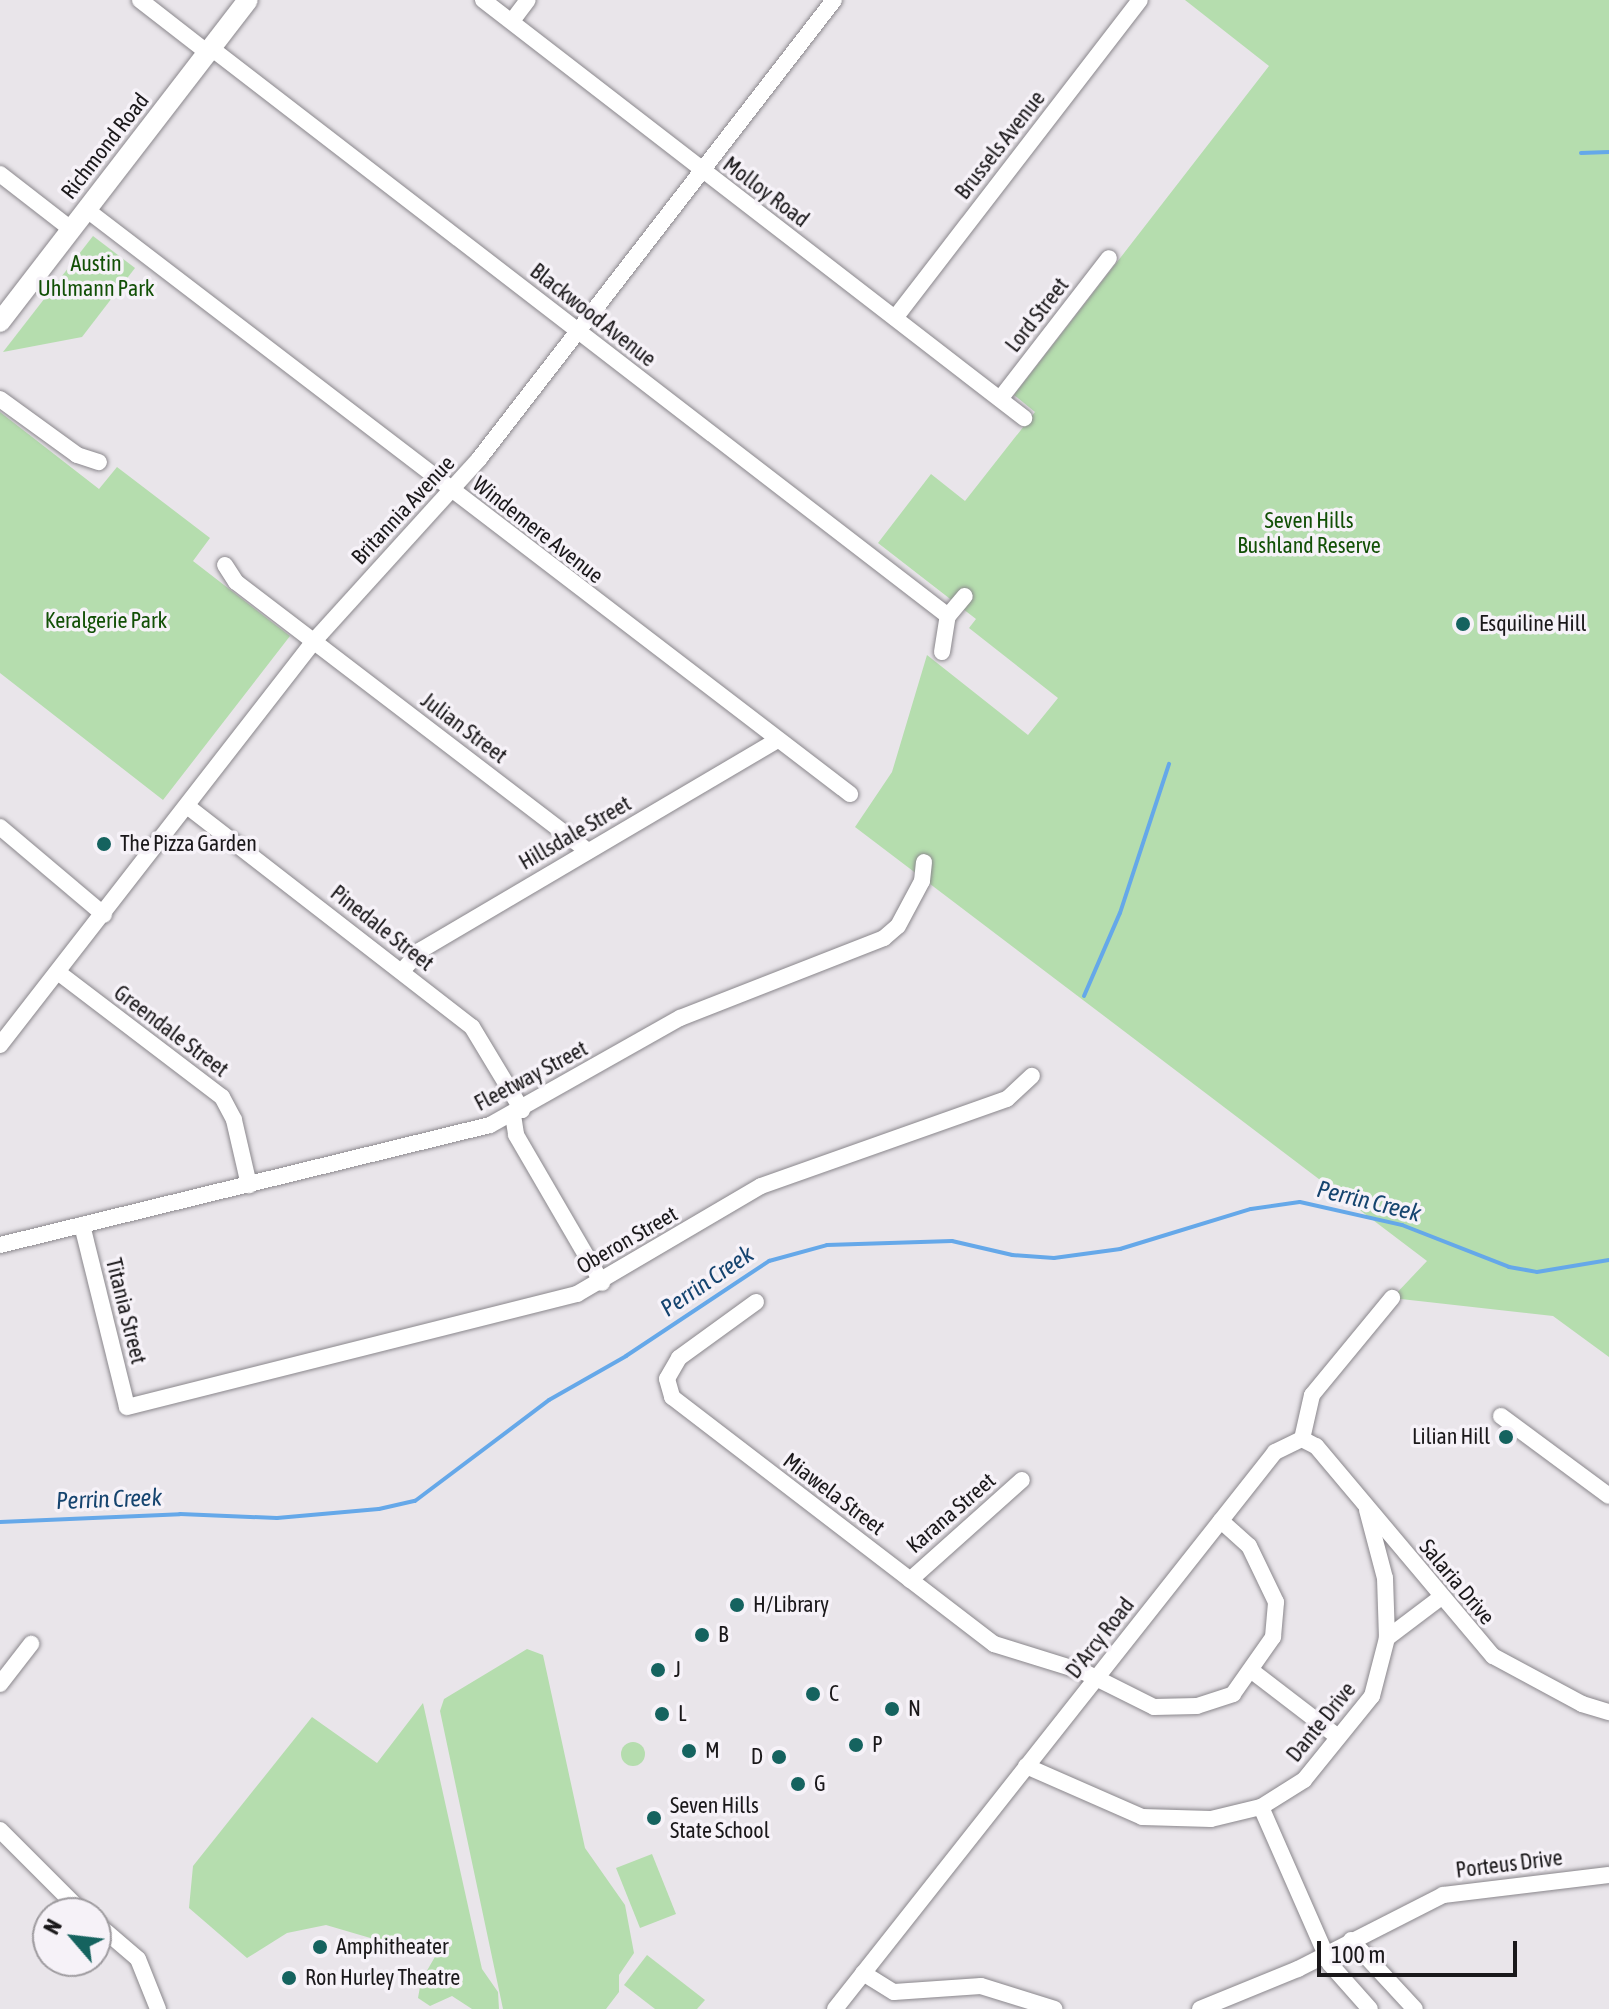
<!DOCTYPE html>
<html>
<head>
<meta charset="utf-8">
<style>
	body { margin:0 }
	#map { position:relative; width:1609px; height:2009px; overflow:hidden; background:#e9e5ea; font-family:"Asap Condensed",sans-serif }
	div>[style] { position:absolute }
	.green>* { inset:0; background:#b5ddae }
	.round { border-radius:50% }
	.stream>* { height:4px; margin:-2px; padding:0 2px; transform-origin:2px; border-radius:2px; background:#65a8e9 }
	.roads { filter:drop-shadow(0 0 2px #8a878c) drop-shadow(0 0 2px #8a878c) }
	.minor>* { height:16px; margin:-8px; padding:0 8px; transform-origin:8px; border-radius:8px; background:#fff }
	.major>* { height:20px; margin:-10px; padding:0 10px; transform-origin:10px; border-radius:10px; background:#fff }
	.dots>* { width:22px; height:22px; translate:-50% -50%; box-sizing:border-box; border:4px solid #f6f2f8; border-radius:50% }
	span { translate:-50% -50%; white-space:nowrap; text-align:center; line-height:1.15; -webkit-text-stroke:7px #f6f2f8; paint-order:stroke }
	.street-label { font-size:22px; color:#1a181a }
	.park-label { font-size:22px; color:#125006 }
	.poi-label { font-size:22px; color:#1a181a }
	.left { translate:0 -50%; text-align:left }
	.right { translate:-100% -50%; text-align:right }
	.water-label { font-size:24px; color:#15446f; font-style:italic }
	.north { position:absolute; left:32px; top:1897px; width:80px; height:80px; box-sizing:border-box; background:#f6f2f8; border:2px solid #9e9b9f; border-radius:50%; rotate:298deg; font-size:22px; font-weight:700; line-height:32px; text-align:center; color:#1a181a }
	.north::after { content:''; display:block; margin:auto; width:28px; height:36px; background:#15635f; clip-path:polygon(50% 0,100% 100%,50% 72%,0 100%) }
	.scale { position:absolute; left:1317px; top:1941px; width:200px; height:36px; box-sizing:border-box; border:4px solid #1a181a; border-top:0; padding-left:10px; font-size:24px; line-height:28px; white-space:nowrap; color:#1a181a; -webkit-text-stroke:6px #f6f2f8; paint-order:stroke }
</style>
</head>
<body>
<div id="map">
	<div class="green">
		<div style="clip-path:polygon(1185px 0,1609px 0,1609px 1357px,1553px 1316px,1392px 1298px,1427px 1261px,855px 827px,892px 772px,927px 655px,1028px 735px,1058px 698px,969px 628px,976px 619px,878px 543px,931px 474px,965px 501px,1035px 412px,1014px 395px,1269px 66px)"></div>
		<div style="clip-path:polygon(93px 236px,135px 268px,82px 337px,3px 352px)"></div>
		<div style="clip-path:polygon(0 412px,99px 489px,117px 467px,210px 538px,193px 561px,290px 636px,163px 800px,0 673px)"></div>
		<div style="clip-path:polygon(527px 1649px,543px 1655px,585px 1848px,625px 1905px,634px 1953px,619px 1975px,619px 1992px,606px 2009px,503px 2009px,440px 1711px,444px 1699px)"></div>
		<div style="clip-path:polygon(423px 1703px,482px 1969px,498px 1992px,499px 2009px,472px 2009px,452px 1996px,430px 2006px,418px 1998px,421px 1981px,436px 1955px,427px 1944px,398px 1955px,384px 1942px,326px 1925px,287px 1933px,247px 1958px,189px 1908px,193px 1866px,312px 1717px,377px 1763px)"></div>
		<div class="round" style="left:621px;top:1742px;width:24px;height:24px"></div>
		<div style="clip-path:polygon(652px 1854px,676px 1914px,640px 1928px,616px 1868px)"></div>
		<div style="clip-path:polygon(647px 1955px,705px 2000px,697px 2009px,655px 2009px,624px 1985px)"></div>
	</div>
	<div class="stream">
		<div style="left:1581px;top:153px;width:28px;rotate:-2deg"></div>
		<div style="left:1084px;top:996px;width:90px;rotate:-66.6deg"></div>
		<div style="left:1120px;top:913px;width:157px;rotate:-71.8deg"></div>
		<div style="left:0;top:1522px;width:180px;rotate:-2.5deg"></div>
		<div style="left:180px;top:1514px;width:97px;rotate:2.4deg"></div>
		<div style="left:277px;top:1518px;width:102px;rotate:-5deg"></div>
		<div style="left:379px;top:1509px;width:37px;rotate:-13deg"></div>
		<div style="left:415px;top:1501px;width:168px;rotate:-37deg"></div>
		<div style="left:549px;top:1400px;width:89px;rotate:-29.7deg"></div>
		<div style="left:626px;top:1356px;width:172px;rotate:-33.6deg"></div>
		<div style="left:769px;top:1261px;width:60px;rotate:-15.4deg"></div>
		<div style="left:827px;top:1245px;width:125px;rotate:-1.8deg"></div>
		<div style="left:952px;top:1241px;width:62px;rotate:13.1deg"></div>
		<div style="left:1012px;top:1255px;width:42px;rotate:4.1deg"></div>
		<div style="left:1054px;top:1258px;width:67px;rotate:-7.8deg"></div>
		<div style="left:1120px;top:1249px;width:137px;rotate:-17deg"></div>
		<div style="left:1251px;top:1209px;width:49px;rotate:-8.1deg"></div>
		<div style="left:1300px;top:1202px;width:105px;rotate:12.7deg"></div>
		<div style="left:1402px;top:1225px;width:115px;rotate:21.4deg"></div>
		<div style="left:1509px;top:1267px;width:28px;rotate:10deg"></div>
		<div style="left:1537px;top:1272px;width:73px;rotate:-9.5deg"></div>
	</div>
	<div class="roads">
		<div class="minor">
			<div style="left:140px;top:0;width:86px;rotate:37.9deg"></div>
			<div style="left:483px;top:0;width:684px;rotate:37.69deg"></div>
			<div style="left:512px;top:21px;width:26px;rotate:-53deg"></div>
			<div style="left:211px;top:48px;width:930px;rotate:37.62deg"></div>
			<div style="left:0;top:174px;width:90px;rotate:37.8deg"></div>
			<div style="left:87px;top:210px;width:961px;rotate:37.43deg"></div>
			<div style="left:895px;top:318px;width:401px;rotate:-52.4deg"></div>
			<div style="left:0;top:399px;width:95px;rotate:36deg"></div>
			<div style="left:77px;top:455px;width:23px;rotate:18deg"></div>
			<div style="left:1000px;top:399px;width:178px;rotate:-52.3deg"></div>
			<div style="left:225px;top:565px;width:20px;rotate:57deg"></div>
			<div style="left:236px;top:582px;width:443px;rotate:37.4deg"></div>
			<div style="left:942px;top:652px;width:36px;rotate:-81deg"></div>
			<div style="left:948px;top:616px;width:26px;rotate:-50deg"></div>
			<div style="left:187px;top:806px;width:361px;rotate:37.8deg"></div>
			<div style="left:472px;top:1027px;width:97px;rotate:58.9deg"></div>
			<div style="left:0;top:827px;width:136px;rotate:40.2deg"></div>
			<div style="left:402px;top:971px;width:28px;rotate:-48deg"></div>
			<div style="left:421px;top:950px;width:412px;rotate:-30.5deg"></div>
			<div style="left:59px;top:973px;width:205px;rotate:37.3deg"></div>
			<div style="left:222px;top:1097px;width:26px;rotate:62deg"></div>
			<div style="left:234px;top:1120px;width:67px;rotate:77deg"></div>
			<div style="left:0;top:1045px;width:512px;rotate:-52.14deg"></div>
			<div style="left:314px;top:641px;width:246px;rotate:-47.8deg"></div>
			<div style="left:479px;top:459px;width:580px;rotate:-52.28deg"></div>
			<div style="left:513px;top:1115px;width:20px;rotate:81deg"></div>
			<div style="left:516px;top:1135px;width:171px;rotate:59.8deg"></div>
			<div style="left:82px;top:1225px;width:187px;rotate:76.1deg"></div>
			<div style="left:127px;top:1407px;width:464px;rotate:-14.1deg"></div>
			<div style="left:577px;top:1294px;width:213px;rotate:-30.4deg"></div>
			<div style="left:761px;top:1186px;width:261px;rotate:-19.5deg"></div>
			<div style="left:1007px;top:1099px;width:34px;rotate:-43deg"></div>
			<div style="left:0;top:1245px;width:504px;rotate:-13.76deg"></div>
			<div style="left:490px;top:1125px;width:218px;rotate:-29.4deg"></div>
			<div style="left:680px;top:1018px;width:219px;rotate:-21.4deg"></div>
			<div style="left:884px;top:938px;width:18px;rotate:-41deg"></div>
			<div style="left:898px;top:926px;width:51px;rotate:-61.9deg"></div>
			<div style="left:922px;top:881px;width:19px;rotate:-84deg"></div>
			<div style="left:756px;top:1302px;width:95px;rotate:144deg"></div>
			<div style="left:679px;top:1358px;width:24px;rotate:120deg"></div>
			<div style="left:667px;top:1379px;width:19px;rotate:74deg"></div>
			<div style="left:672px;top:1397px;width:406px;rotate:37.5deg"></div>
			<div style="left:994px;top:1644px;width:94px;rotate:17.3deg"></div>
			<div style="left:1084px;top:1672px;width:78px;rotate:26.6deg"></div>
			<div style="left:1154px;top:1707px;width:43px;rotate:-1.3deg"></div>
			<div style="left:1197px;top:1706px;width:38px;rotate:-18deg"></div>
			<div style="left:1233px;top:1694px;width:70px;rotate:-54.9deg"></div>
			<div style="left:1273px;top:1637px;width:35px;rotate:-85deg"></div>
			<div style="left:1276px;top:1602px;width:62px;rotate:-115.7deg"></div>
			<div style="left:1249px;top:1546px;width:38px;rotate:-138deg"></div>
			<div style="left:1501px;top:1416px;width:134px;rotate:36.5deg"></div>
			<div style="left:1302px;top:1439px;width:16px;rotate:27deg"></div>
			<div style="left:1316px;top:1446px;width:275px;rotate:49.9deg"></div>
			<div style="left:1493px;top:1656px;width:101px;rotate:28.3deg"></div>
			<div style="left:1582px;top:1704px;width:28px;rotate:17deg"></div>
			<div style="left:1302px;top:1439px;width:45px;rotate:-77.2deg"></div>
			<div style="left:1312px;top:1395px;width:126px;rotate:-50.5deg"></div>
			<div style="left:1367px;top:1510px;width:70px;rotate:75.2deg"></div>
			<div style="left:1385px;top:1578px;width:60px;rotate:88.1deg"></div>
			<div style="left:910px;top:1580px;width:150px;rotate:-41.8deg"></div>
			<div style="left:1252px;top:1671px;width:108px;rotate:37.5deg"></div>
			<div style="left:0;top:1684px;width:51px;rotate:-52.2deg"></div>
			<div style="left:1026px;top:1766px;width:127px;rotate:23.7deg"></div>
			<div style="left:1142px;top:1817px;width:69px;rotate:1.7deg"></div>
			<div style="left:1211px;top:1819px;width:51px;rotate:-13.5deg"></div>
			<div style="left:1261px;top:1807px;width:51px;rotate:-32.1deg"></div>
			<div style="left:1304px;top:1780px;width:108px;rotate:-51deg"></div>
			<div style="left:1372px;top:1696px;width:60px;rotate:-75.5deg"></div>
			<div style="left:1387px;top:1638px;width:66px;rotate:-37deg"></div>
			<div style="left:1261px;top:1807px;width:171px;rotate:66.3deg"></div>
			<div style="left:1330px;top:1964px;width:60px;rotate:48.4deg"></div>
			<div style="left:0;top:1830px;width:117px;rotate:45deg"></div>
			<div style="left:96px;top:1923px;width:55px;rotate:40.6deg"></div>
			<div style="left:138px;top:1959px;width:54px;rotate:68.2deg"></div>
			<div style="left:1351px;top:1940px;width:94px;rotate:47.2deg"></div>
			<div style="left:863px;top:1973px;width:36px;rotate:32deg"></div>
			<div style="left:894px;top:1992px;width:87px;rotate:-3.9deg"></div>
			<div style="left:981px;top:1986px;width:77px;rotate:17.3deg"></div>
			<div style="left:835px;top:2009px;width:710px;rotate:-51.69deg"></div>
			<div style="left:1275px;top:1452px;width:30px;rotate:-26deg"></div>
			<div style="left:1200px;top:2009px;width:106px;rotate:-22.2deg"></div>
			<div style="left:1298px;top:1969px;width:163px;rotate:-27deg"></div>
			<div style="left:1443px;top:1895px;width:167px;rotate:-6.9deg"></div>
		</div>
		<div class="major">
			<div style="left:0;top:322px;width:406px;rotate:-52.4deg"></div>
		</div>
	</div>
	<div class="dots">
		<div style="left:1463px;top:624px;background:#15635f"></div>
		<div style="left:104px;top:844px;background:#15635f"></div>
		<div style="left:1506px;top:1437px;background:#15635f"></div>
		<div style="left:737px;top:1605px;background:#15635f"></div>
		<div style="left:702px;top:1635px;background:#15635f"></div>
		<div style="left:658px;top:1670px;background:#15635f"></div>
		<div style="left:813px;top:1694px;background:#15635f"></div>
		<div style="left:892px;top:1709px;background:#15635f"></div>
		<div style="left:662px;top:1714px;background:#15635f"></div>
		<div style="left:856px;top:1745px;background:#15635f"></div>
		<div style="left:689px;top:1751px;background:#15635f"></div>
		<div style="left:779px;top:1757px;background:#15635f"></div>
		<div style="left:798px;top:1784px;background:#15635f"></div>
		<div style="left:654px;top:1818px;background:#15635f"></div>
		<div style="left:320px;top:1947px;background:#15635f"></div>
		<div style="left:289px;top:1978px;background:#15635f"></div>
	</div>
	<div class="street-label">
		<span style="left:1000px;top:145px;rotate:-52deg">Brussels Avenue</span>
		<span style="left:105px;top:146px;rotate:-52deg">Richmond Road</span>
		<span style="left:766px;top:192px;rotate:37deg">Molloy Road</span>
		<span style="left:593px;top:315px;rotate:38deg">Blackwood Avenue</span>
		<span style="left:1037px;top:315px;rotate:-52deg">Lord Street</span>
		<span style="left:403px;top:510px;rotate:-47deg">Britannia Avenue</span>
		<span style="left:538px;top:530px;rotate:38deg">Windemere Avenue</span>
		<span style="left:464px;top:728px;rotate:37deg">Julian Street</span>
		<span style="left:575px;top:833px;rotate:-30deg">Hillsdale Street</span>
		<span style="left:382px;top:928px;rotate:38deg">Pinedale Street</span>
		<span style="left:171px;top:1031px;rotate:37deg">Greendale Street</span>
		<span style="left:531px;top:1076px;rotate:-28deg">Fleetway Street</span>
		<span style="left:627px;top:1240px;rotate:-30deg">Oberon Street</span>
		<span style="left:126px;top:1311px;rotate:76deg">Titania Street</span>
		<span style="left:834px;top:1494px;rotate:37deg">Miawela Street</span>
		<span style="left:951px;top:1513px;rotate:-41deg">Karana Street</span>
		<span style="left:1457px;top:1582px;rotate:50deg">Salaria Drive</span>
		<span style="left:1100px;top:1638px;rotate:-52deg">D'Arcy Road</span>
		<span style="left:1321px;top:1722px;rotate:-51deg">Dante Drive</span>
		<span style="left:1509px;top:1864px;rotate:-7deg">Porteus Drive</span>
	</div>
	<div class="park-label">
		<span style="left:96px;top:276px">Austin<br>Uhlmann Park</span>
		<span style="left:1309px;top:533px">Seven Hills<br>Bushland Reserve</span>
		<span style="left:106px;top:621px">Keralgerie Park</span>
	</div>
	<div class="poi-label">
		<span class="left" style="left:1479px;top:624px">Esquiline Hill</span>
		<span class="left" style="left:120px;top:844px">The Pizza Garden</span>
		<span class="right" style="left:1490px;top:1437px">Lilian Hill</span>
		<span class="left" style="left:753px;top:1605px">H/Library</span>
		<span class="left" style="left:718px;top:1635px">B</span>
		<span class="left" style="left:674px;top:1670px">J</span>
		<span class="left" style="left:829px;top:1694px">C</span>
		<span class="left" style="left:908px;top:1709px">N</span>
		<span class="left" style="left:678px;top:1714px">L</span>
		<span class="left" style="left:872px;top:1745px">P</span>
		<span class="left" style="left:705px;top:1751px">M</span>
		<span class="right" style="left:763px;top:1757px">D</span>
		<span class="left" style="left:814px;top:1784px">G</span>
		<span class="left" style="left:670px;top:1818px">Seven Hills<br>State School</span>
		<span class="left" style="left:336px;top:1947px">Amphitheater</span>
		<span class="left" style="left:305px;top:1978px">Ron Hurley Theatre</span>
	</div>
	<div class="water-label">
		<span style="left:1369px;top:1201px;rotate:14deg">Perrin Creek</span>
		<span style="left:707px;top:1281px;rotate:-34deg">Perrin Creek</span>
		<span style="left:109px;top:1499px;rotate:-2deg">Perrin Creek</span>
	</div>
	<div class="north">N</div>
	<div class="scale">100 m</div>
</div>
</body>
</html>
